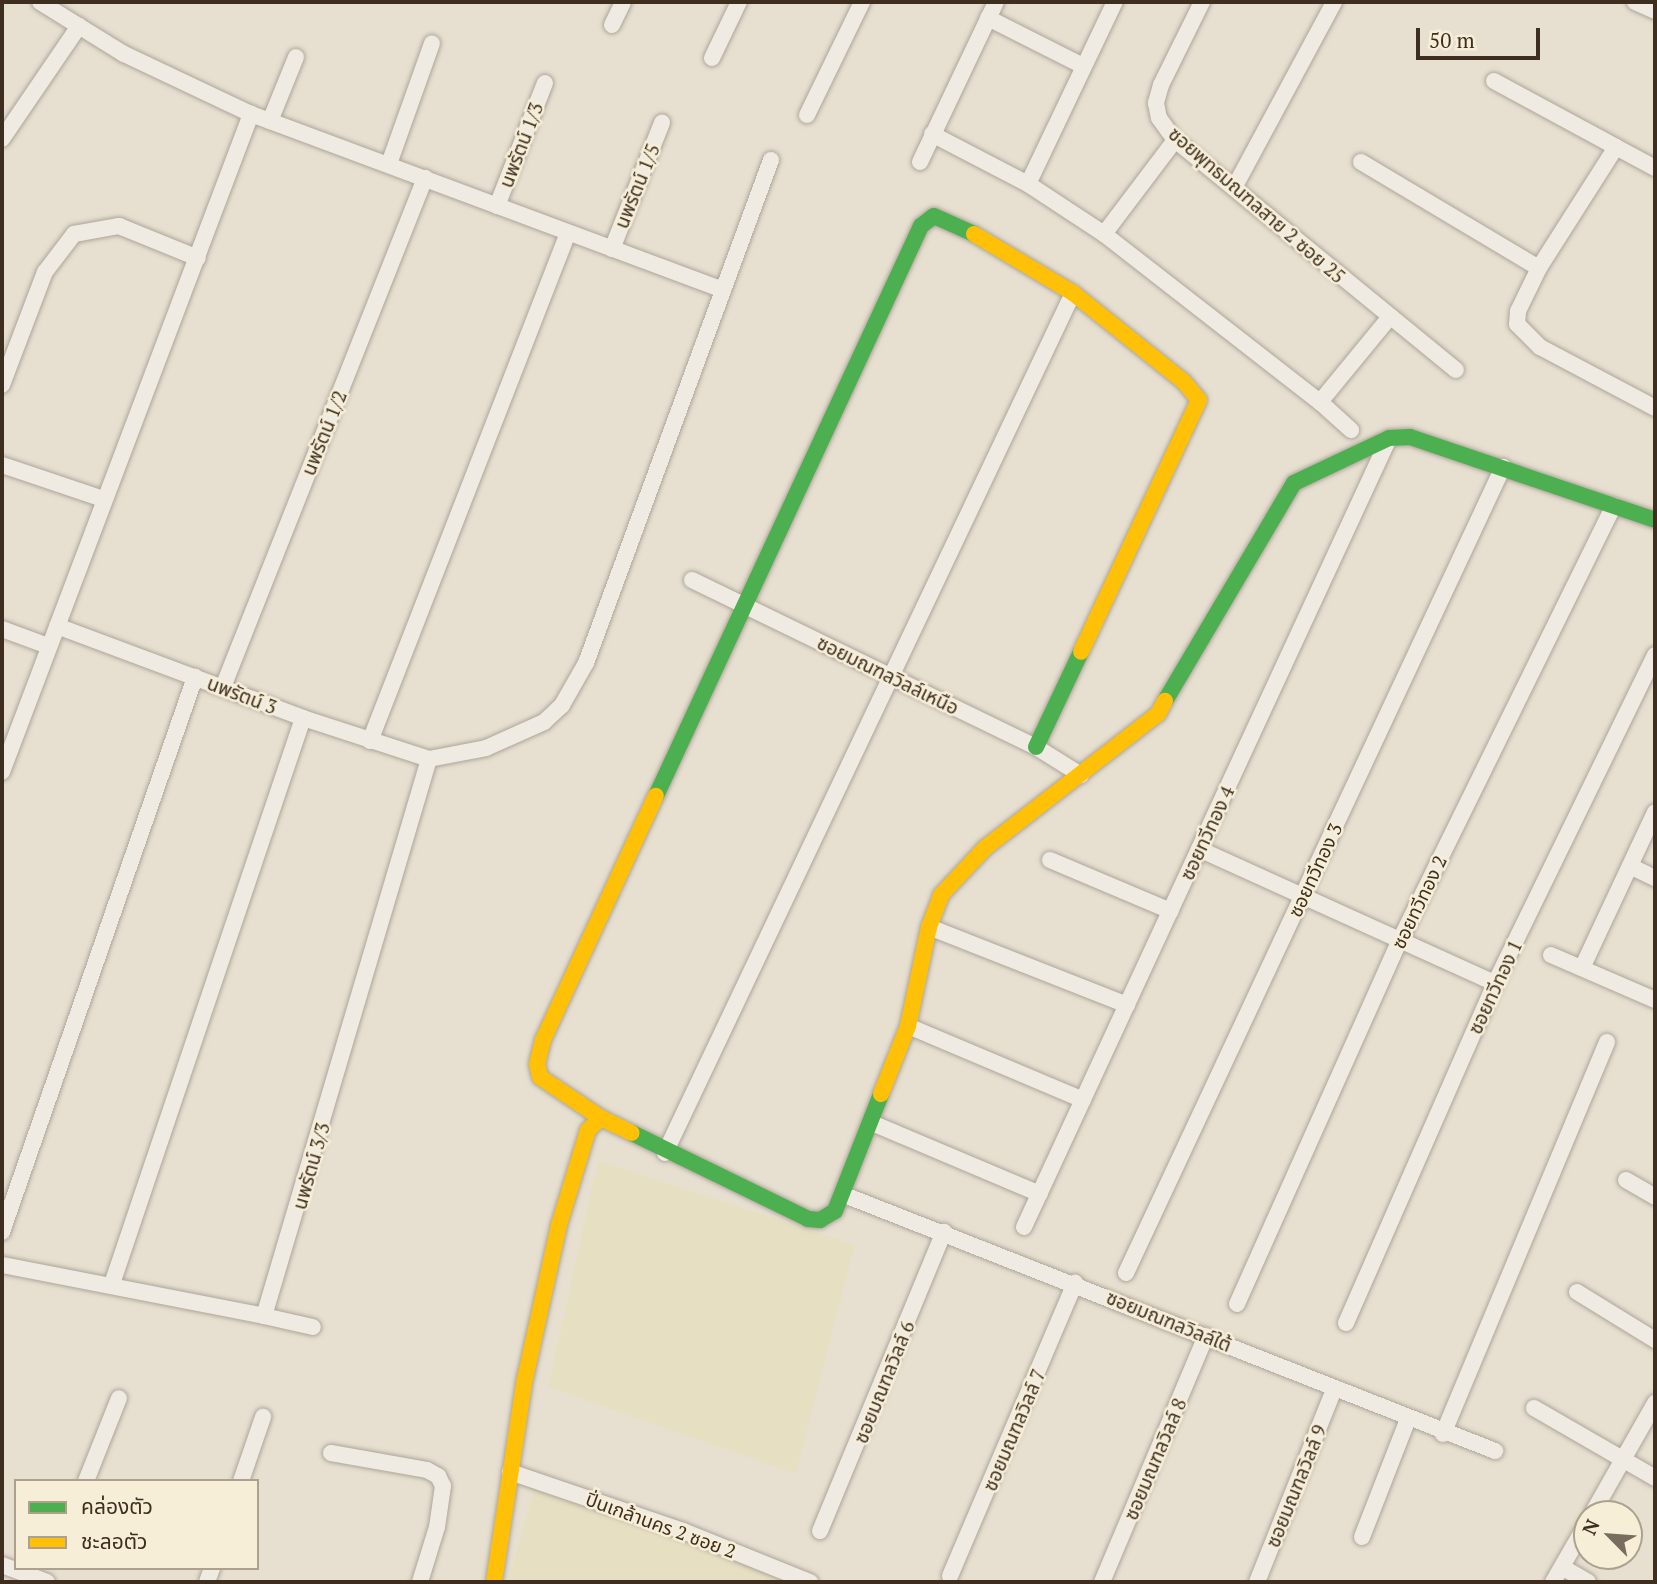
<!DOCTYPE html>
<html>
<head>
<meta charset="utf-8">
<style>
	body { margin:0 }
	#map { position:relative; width:1657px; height:1584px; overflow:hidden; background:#e7e0d1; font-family:"PT Serif","Noto Sans Thai",serif }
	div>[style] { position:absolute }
	.farmland>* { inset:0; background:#e6dfc2 }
	.roads { filter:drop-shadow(0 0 2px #ada599) drop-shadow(0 0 2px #ada599) }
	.street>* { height:16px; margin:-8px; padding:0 8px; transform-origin:8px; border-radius:8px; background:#efebe3 }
	.fast>* { height:16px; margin:-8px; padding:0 8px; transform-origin:8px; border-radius:8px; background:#4caf50 }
	.slow>* { height:16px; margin:-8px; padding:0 8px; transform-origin:8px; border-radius:8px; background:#ffc107 }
	span { translate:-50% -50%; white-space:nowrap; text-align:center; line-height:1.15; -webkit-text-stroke:5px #f7eed8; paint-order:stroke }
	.street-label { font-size:19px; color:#3d2e20 }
	.frame { position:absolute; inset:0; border:4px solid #3d2e20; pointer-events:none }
	.legend { position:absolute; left:14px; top:1479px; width:245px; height:91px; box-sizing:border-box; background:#f7eed8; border:2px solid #ada18e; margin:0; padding:9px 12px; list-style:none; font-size:21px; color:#3d2e20 }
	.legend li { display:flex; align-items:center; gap:14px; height:35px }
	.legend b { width:35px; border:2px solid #ada18e }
	.north { position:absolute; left:1573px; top:1500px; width:70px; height:70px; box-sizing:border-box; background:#f7eed8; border:2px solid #ada18e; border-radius:50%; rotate:295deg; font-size:19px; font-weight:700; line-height:28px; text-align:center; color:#3d2e20 }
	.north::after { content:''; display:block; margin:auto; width:24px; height:32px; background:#786c5e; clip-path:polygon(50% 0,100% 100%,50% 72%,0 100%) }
	.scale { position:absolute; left:1416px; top:28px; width:124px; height:32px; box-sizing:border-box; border:4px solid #3d2e20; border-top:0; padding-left:9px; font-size:21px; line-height:24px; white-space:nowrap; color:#3d2e20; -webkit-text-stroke:5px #f7eed8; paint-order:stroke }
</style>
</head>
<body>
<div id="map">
	<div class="farmland">
		<div style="clip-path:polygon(598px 1160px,855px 1245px,796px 1474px,548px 1387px)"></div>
		<div style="clip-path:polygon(534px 1490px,708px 1551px,788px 1582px,508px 1582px)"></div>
	</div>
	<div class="roads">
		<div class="street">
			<div style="left:40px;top:2px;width:99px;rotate:31.8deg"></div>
			<div style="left:124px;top:54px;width:140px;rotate:25.3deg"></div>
			<div style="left:251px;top:114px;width:504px;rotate:20.45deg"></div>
			<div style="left:1202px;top:2px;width:93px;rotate:116.3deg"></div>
			<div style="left:1161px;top:85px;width:19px;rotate:106deg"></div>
			<div style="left:1156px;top:103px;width:15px;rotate:79deg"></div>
			<div style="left:1159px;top:118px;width:27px;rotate:54deg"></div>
			<div style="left:1175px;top:140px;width:363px;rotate:39.3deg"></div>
			<div style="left:1635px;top:2px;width:22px;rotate:24deg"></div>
			<div style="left:988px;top:18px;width:106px;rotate:26.8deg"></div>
			<div style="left:612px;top:25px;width:25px;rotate:-64deg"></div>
			<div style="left:712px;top:58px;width:62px;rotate:-64.3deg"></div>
			<div style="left:1494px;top:81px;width:139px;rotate:28.4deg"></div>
			<div style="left:1616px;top:147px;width:143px;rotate:122.5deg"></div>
			<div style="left:1539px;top:268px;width:48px;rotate:116deg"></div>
			<div style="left:1518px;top:311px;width:13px;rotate:94deg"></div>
			<div style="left:1517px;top:324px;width:33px;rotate:45deg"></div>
			<div style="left:1540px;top:347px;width:130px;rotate:27.9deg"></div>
			<div style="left:807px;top:115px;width:126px;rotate:-64deg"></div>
			<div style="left:270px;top:121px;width:69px;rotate:-67.9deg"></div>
			<div style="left:932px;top:134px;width:108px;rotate:27.5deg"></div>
			<div style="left:1028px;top:184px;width:202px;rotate:-64.5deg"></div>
			<div style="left:2px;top:139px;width:137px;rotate:-55.7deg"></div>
			<div style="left:1616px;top:147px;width:44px;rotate:28.3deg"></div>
			<div style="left:920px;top:162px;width:177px;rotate:-64.6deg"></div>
			<div style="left:1361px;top:162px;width:207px;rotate:30.8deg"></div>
			<div style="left:389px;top:164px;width:128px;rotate:-70.4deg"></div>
			<div style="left:1028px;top:184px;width:91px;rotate:33.3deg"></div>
			<div style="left:1104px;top:234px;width:274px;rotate:37.9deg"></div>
			<div style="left:1320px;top:402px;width:109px;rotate:-50.6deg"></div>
			<div style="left:1234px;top:188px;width:211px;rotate:-61.7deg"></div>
			<div style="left:497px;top:206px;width:132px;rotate:-68.7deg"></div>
			<div style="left:1104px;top:234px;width:118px;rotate:-52.9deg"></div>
			<div style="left:612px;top:249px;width:136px;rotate:-68.4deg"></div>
			<div style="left:2px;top:385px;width:121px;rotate:-69.2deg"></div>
			<div style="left:45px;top:272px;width:48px;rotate:-52.7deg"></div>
			<div style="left:74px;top:234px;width:46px;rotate:-10.1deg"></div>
			<div style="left:119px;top:226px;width:85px;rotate:22.1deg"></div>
			<div style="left:1320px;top:402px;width:42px;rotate:42.1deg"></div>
			<div style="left:2px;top:465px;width:107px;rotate:18.6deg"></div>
			<div style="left:692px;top:580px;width:382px;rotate:25.9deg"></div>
			<div style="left:1036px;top:747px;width:53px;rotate:31.9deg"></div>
			<div style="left:57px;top:626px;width:263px;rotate:20.5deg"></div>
			<div style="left:303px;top:718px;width:133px;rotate:18deg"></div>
			<div style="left:429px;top:759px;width:58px;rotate:-10.9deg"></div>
			<div style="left:486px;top:748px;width:64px;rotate:-24.1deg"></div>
			<div style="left:544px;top:722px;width:25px;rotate:-43deg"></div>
			<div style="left:562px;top:705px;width:48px;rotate:-60.3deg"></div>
			<div style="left:586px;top:663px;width:536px;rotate:-69.81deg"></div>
			<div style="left:2px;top:629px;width:49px;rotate:20.3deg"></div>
			<div style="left:223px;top:687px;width:548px;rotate:-68.35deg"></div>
			<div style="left:370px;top:741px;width:545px;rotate:-68.71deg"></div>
			<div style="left:2px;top:772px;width:704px;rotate:-69.27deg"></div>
			<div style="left:1199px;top:849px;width:325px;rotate:24.4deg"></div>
			<div style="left:1050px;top:860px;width:131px;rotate:22.9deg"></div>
			<div style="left:1630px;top:866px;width:28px;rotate:26deg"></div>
			<div style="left:929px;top:927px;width:213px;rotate:21.5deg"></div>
			<div style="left:1551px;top:955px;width:113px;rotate:23.4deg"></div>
			<div style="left:1582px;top:968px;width:172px;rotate:-64.9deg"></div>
			<div style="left:908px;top:1026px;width:190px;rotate:22.9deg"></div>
			<div style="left:872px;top:1123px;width:182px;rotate:22.9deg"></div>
			<div style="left:665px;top:1153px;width:952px;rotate:-64.62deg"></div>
			<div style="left:1626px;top:1180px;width:34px;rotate:30deg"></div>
			<div style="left:842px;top:1194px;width:702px;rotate:21.48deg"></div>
			<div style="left:1024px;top:1227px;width:869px;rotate:-65.17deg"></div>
			<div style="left:2px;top:1232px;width:588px;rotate:-70.82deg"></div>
			<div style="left:2px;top:1265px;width:267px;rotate:11deg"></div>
			<div style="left:264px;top:1316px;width:581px;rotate:-73.5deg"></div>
			<div style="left:1126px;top:1273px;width:890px;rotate:-64.93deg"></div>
			<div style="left:112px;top:1284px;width:597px;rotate:-71.35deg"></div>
			<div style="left:1577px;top:1292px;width:92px;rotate:31.6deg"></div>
			<div style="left:1237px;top:1304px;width:399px;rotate:-65.9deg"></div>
			<div style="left:1400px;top:940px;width:484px;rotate:-63.8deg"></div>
			<div style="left:264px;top:1316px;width:50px;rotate:12.7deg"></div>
			<div style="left:1346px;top:1323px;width:371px;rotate:-66.3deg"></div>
			<div style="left:1495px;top:983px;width:365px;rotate:-64deg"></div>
			<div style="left:1534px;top:1408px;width:140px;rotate:30deg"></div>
			<div style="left:1443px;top:1434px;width:425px;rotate:-67.3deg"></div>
			<div style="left:331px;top:1453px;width:97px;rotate:10deg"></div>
			<div style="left:427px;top:1470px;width:13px;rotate:29deg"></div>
			<div style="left:438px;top:1476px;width:11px;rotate:63deg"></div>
			<div style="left:443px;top:1486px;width:41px;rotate:98.3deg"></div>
			<div style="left:437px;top:1527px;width:58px;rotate:107.2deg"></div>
			<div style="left:510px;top:1472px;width:183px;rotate:18.8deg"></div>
			<div style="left:683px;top:1531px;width:137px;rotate:21.9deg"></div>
			<div style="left:86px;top:1481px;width:89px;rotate:-68.3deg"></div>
			<div style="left:241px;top:1481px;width:68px;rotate:-71deg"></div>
			<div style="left:1592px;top:1514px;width:128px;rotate:-60.4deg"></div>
			<div style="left:820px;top:1531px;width:324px;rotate:-67.5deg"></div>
			<div style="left:1362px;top:1537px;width:127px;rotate:-68.7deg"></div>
			<div style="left:2px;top:1565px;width:48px;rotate:20.7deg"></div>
			<div style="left:1562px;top:1567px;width:30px;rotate:30deg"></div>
			<div style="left:950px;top:1576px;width:319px;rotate:-66.9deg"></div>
			<div style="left:207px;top:1582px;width:15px;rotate:-70deg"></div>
			<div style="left:1102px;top:1582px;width:267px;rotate:-67.1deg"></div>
			<div style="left:1257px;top:1582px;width:208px;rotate:-68.2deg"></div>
			<div style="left:1553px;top:1582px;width:68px;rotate:-60deg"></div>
		</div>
		<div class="fast">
			<div style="left:1165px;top:701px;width:253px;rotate:-59.4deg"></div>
			<div style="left:1294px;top:483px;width:105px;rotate:-25.3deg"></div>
			<div style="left:1389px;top:438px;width:21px;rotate:-3deg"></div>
			<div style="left:1410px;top:437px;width:259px;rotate:18.7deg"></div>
			<div style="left:1036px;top:747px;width:105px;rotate:-64.7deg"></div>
			<div style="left:656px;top:796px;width:629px;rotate:-65.07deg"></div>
			<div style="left:921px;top:226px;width:16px;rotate:-38deg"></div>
			<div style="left:934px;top:216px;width:44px;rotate:24.2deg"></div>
			<div style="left:632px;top:1133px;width:196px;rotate:26deg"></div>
			<div style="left:808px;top:1219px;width:12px;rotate:5deg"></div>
			<div style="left:820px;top:1220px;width:17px;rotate:-31deg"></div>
			<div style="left:835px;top:1211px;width:126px;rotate:-68.5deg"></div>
		</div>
		<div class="slow">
			<div style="left:974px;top:234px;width:115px;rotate:30.8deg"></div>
			<div style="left:1073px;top:293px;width:142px;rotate:38.7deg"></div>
			<div style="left:1184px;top:382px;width:23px;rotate:50deg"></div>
			<div style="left:1199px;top:400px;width:278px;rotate:115.1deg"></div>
			<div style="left:881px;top:1094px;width:73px;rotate:-68.3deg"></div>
			<div style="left:908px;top:1026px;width:101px;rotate:-78deg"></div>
			<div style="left:929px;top:927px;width:34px;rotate:-69deg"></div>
			<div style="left:941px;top:895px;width:64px;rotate:-46.9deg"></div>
			<div style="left:985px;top:848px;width:219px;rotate:-37.8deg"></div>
			<div style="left:1158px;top:714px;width:15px;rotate:-62deg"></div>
			<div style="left:601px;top:1118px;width:73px;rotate:-146.1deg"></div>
			<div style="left:540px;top:1077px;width:13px;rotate:-103deg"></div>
			<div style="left:537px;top:1064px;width:25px;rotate:-76deg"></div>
			<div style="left:543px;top:1040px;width:269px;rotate:-65.2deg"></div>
			<div style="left:494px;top:1582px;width:201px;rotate:-81.4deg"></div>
			<div style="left:524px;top:1383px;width:162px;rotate:-77.5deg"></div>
			<div style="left:559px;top:1225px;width:99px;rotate:-73deg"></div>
			<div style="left:588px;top:1130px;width:18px;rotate:-43deg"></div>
			<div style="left:601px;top:1118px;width:34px;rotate:26deg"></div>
		</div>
	</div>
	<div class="street-label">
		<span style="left:521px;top:145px;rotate:-69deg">นพรัตน์ 1/3</span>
		<span style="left:637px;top:186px;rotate:-68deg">นพรัตน์ 1/5</span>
		<span style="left:1257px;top:205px;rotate:41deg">ซอยพุทธมณฑลสาย 2 ซอย 25</span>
		<span style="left:324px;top:433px;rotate:-68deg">นพรัตน์ 1/2</span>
		<span style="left:888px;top:675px;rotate:26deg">ซอยมณฑลวิลล์เหนือ</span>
		<span style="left:242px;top:695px;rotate:21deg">นพรัตน์ 3</span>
		<span style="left:1207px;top:833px;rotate:-65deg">ซอยทวีทอง 4</span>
		<span style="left:1315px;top:870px;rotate:-65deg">ซอยทวีทอง 3</span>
		<span style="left:1419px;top:902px;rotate:-64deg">ซอยทวีทอง 2</span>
		<span style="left:1495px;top:987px;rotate:-65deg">ซอยทวีทอง 1</span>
		<span style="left:311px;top:1166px;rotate:-74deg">นพรัตน์ 3/3</span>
		<span style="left:1169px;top:1321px;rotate:22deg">ซอยมณฑลวิลล์ใต้</span>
		<span style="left:884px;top:1382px;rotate:-68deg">ซอยมณฑลวิลล์ 6</span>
		<span style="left:1014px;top:1430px;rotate:-67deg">ซอยมณฑลวิลล์ 7</span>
		<span style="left:1155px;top:1459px;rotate:-67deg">ซอยมณฑลวิลล์ 8</span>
		<span style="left:1296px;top:1486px;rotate:-68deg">ซอยมณฑลวิลล์ 9</span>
		<span style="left:661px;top:1525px;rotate:20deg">ปิ่นเกล้านคร 2 ซอย 2</span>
	</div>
	<div class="frame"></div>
	<ul class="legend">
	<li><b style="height:9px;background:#4caf50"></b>คล่องตัว</li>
	<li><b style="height:9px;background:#ffc107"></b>ชะลอตัว</li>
	</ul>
	<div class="north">N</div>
	<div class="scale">50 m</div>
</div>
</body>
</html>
